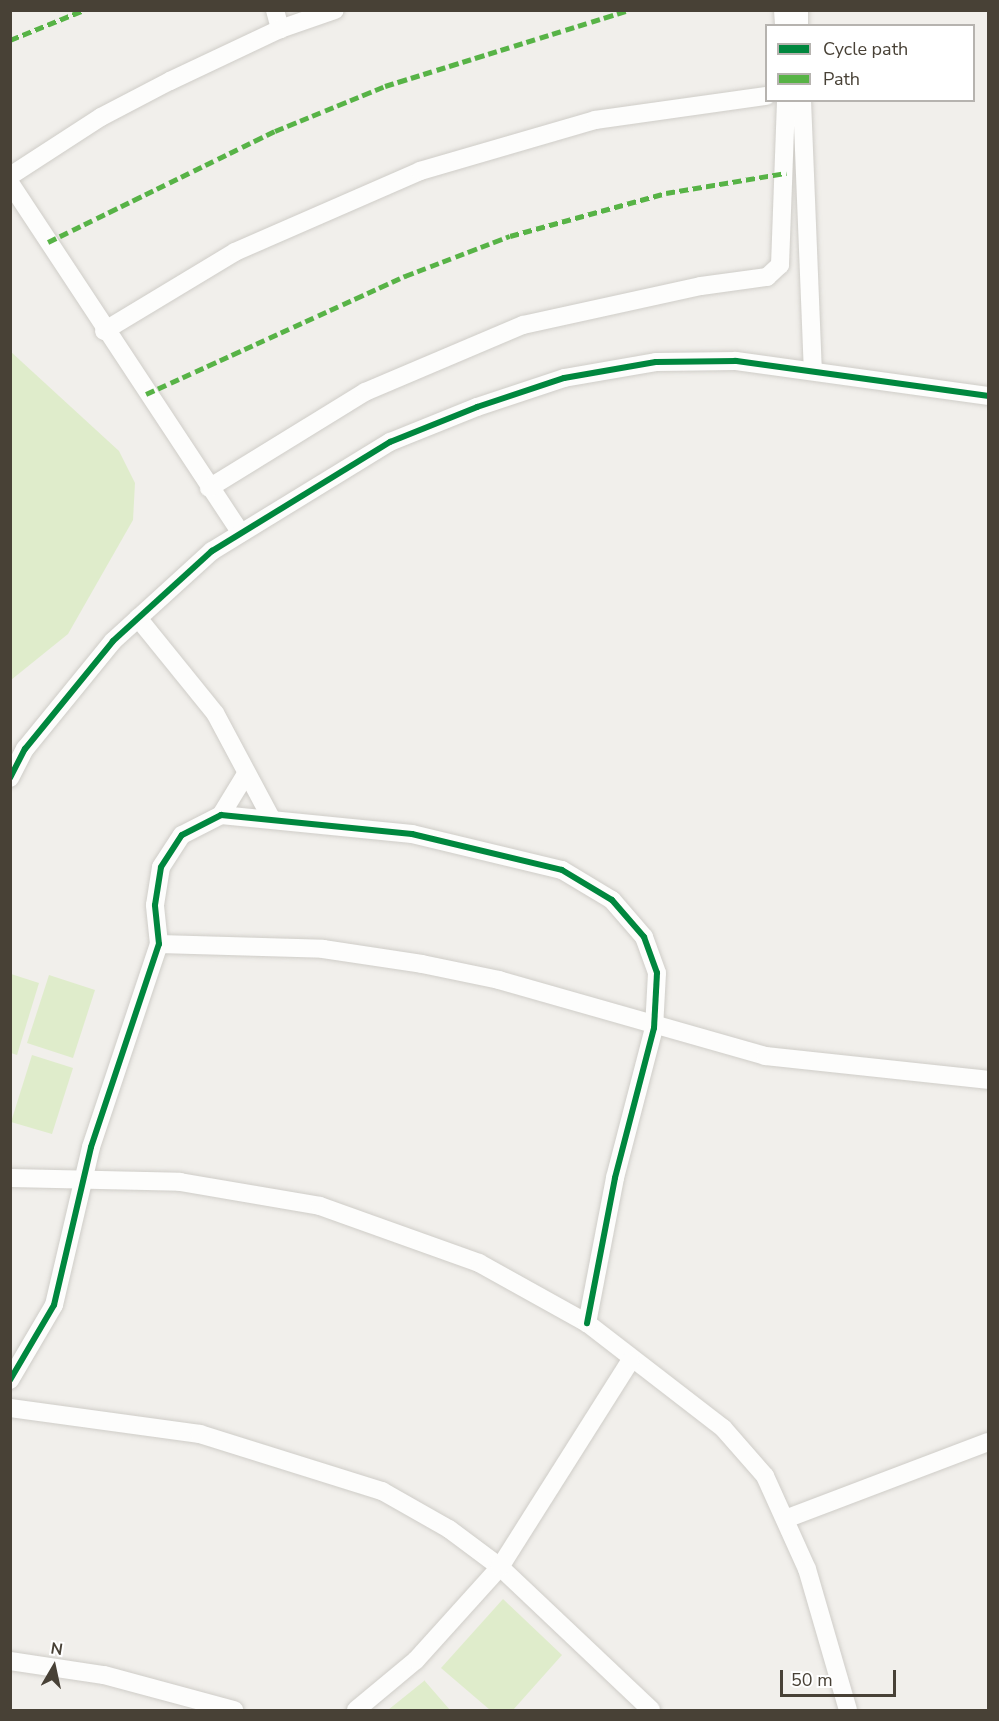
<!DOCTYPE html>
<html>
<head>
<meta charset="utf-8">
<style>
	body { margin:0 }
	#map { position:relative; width:999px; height:1721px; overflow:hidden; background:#f1efeb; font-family:"Nunito Sans",sans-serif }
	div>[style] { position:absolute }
	.green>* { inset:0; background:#dfeccb }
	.roads { filter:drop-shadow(0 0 2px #cfcdc8) drop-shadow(0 0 2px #cfcdc8) }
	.minor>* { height:18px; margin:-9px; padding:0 9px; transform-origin:9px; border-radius:9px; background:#fdfdfc }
	.quiet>* { height:4.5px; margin-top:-2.25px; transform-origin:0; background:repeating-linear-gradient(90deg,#57b346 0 9px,transparent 0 13.5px) }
	.cycleway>* { height:6px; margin:-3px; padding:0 3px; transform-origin:3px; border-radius:3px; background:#00873e }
	span { translate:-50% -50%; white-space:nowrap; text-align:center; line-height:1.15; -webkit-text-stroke:5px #fff; paint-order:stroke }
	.frame { position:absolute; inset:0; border:12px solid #484136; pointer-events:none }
	.legend { position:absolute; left:765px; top:24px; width:210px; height:78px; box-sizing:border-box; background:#fff; border:2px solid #b6b3af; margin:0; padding:8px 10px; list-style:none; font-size:18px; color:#484136 }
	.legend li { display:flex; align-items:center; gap:12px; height:30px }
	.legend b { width:30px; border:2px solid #b6b3af }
	.north { position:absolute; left:24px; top:1637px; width:60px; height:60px; -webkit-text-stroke:4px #fff; paint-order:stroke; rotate:9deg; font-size:16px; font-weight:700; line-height:24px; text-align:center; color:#484136 }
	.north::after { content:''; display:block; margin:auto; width:21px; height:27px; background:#484136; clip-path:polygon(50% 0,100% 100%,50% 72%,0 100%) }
	.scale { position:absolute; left:780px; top:1670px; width:116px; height:27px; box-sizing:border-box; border:3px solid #484136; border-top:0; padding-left:8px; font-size:18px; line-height:21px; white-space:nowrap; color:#484136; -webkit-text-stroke:4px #fff; paint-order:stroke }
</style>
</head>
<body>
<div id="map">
	<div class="green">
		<div style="clip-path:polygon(10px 351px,119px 451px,135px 483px,133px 520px,68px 634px,11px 680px)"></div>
		<div style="clip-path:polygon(11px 974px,39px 983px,17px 1055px,11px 1053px)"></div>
		<div style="clip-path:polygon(49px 975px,95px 990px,73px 1058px,27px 1043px)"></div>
		<div style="clip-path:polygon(32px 1055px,73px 1068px,52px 1134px,11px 1122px)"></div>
		<div style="clip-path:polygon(503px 1599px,562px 1655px,513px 1710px,490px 1710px,441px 1668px)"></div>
		<div style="clip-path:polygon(424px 1680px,450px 1710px,388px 1710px,424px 1681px)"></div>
	</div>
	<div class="roads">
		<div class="minor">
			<div style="left:275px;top:10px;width:20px;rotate:75deg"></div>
			<div style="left:783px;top:10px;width:16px;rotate:86deg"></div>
			<div style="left:799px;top:10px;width:16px;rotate:90deg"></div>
			<div style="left:802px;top:100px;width:270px;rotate:87.7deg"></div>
			<div style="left:10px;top:176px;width:108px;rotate:-33deg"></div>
			<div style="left:101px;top:117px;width:78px;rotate:-27.6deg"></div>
			<div style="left:170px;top:81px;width:122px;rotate:-25.3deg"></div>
			<div style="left:280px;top:29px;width:58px;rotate:-19.1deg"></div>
			<div style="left:10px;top:183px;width:419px;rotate:56.6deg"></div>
			<div style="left:104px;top:331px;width:153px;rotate:-31.1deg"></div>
			<div style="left:235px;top:252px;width:202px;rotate:-23.6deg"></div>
			<div style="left:420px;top:171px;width:182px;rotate:-16.2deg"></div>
			<div style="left:595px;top:120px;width:173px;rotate:-8deg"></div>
			<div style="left:209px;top:488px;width:183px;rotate:-31.6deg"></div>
			<div style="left:365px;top:392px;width:172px;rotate:-23deg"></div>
			<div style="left:523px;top:325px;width:182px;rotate:-12.4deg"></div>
			<div style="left:701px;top:286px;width:67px;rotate:-7.8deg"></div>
			<div style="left:767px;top:277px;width:18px;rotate:-43deg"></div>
			<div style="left:780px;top:265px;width:165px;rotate:-87.9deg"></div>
			<div style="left:138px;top:618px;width:122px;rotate:51deg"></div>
			<div style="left:215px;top:713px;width:119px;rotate:61.9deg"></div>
			<div style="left:10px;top:778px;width:33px;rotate:-63deg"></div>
			<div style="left:25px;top:749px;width:139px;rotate:-50.8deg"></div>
			<div style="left:113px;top:641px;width:134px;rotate:-42.3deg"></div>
			<div style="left:212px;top:551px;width:209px;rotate:-31.5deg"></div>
			<div style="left:390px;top:442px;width:94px;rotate:-21.9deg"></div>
			<div style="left:477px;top:407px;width:92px;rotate:-18.4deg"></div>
			<div style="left:564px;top:378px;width:93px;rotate:-9.9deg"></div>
			<div style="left:656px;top:362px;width:80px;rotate:-0.7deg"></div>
			<div style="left:736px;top:361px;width:254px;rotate:7.9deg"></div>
			<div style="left:221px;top:815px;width:48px;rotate:-58.6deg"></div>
			<div style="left:159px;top:944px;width:164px;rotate:1.7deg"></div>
			<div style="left:323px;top:949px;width:100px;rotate:8.6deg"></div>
			<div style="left:422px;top:964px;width:79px;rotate:11.7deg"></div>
			<div style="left:499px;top:980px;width:277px;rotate:15.9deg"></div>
			<div style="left:765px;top:1056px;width:224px;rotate:6.1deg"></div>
			<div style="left:10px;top:1178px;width:170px;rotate:1.3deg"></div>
			<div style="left:180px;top:1182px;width:142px;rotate:9.7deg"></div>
			<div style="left:320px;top:1206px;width:169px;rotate:19.7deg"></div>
			<div style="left:479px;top:1263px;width:124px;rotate:29.1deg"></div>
			<div style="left:587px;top:1323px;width:172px;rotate:37.7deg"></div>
			<div style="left:723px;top:1428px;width:64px;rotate:48.8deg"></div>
			<div style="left:765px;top:1476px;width:102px;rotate:65.7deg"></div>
			<div style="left:807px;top:1569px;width:147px;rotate:73.8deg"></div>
			<div style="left:10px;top:1380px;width:87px;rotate:-59.6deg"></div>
			<div style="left:54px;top:1305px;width:162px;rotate:-76.8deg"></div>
			<div style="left:91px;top:1147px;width:214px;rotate:-71.5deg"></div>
			<div style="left:159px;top:944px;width:39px;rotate:-96deg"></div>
			<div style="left:155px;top:905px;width:38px;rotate:-81deg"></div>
			<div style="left:161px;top:867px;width:38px;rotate:-57deg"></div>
			<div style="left:182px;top:835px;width:44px;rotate:-27.1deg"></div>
			<div style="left:221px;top:815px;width:192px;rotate:5.7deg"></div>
			<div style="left:412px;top:834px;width:154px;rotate:13.5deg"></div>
			<div style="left:562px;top:870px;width:58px;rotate:31deg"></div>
			<div style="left:612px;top:900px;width:49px;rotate:49.1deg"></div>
			<div style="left:644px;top:937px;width:38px;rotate:70deg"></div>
			<div style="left:657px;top:973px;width:55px;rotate:93.1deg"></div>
			<div style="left:654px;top:1028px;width:155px;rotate:104.6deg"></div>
			<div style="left:615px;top:1178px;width:148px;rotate:100.9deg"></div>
			<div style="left:10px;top:1408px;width:192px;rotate:7.8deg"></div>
			<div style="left:200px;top:1434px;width:191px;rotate:17.4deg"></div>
			<div style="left:382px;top:1491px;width:77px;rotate:29.6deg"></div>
			<div style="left:449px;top:1529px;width:64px;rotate:36.7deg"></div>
			<div style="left:500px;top:1567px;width:208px;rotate:43.4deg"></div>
			<div style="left:788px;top:1518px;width:214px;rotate:-20.8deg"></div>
			<div style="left:10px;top:1661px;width:95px;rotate:8.5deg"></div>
			<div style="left:104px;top:1675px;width:135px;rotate:15.1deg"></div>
			<div style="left:356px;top:1710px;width:78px;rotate:-39.8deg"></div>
			<div style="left:416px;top:1660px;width:125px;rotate:-47.9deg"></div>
			<div style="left:500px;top:1567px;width:244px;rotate:-57.7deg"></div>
		</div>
	</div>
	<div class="quiet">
		<div style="left:10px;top:40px;width:80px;rotate:-22.1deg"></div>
		<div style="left:48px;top:242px;width:253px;rotate:-26.1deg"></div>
		<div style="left:275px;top:131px;width:119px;rotate:-22.2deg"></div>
		<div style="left:385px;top:86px;width:256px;rotate:-17.3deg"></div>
		<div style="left:146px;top:394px;width:285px;rotate:-24.5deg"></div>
		<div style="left:405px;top:276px;width:112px;rotate:-20.9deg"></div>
		<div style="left:510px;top:236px;width:162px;rotate:-15.4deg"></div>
		<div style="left:666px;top:193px;width:122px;rotate:-9.5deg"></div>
	</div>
	<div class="cycleway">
		<div style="left:10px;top:778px;width:33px;rotate:-63deg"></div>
		<div style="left:25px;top:749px;width:139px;rotate:-50.8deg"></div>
		<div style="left:113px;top:641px;width:134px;rotate:-42.3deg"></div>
		<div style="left:212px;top:551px;width:209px;rotate:-31.5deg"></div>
		<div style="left:390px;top:442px;width:94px;rotate:-21.9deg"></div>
		<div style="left:477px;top:407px;width:92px;rotate:-18.4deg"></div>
		<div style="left:564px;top:378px;width:93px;rotate:-9.9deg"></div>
		<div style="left:656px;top:362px;width:80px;rotate:-0.7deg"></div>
		<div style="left:736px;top:361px;width:254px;rotate:7.9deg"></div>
		<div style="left:10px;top:1380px;width:87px;rotate:-59.6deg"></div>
		<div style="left:54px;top:1305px;width:162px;rotate:-76.8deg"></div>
		<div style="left:91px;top:1147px;width:214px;rotate:-71.5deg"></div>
		<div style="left:159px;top:944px;width:39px;rotate:-96deg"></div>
		<div style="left:155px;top:905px;width:38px;rotate:-81deg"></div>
		<div style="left:161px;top:867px;width:38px;rotate:-57deg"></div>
		<div style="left:182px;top:835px;width:44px;rotate:-27.1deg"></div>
		<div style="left:221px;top:815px;width:192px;rotate:5.7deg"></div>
		<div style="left:412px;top:834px;width:154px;rotate:13.5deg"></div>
		<div style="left:562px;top:870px;width:58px;rotate:31deg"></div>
		<div style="left:612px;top:900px;width:49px;rotate:49.1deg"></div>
		<div style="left:644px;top:937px;width:38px;rotate:70deg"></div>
		<div style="left:657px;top:973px;width:55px;rotate:93.1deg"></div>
		<div style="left:654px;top:1028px;width:155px;rotate:104.6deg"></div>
		<div style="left:615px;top:1178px;width:148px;rotate:100.9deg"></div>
	</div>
	<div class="frame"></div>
	<ul class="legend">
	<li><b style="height:8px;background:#00873e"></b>Cycle path</li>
	<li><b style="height:8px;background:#57b346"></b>Path</li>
	</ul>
	<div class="north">N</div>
	<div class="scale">50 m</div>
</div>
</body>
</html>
